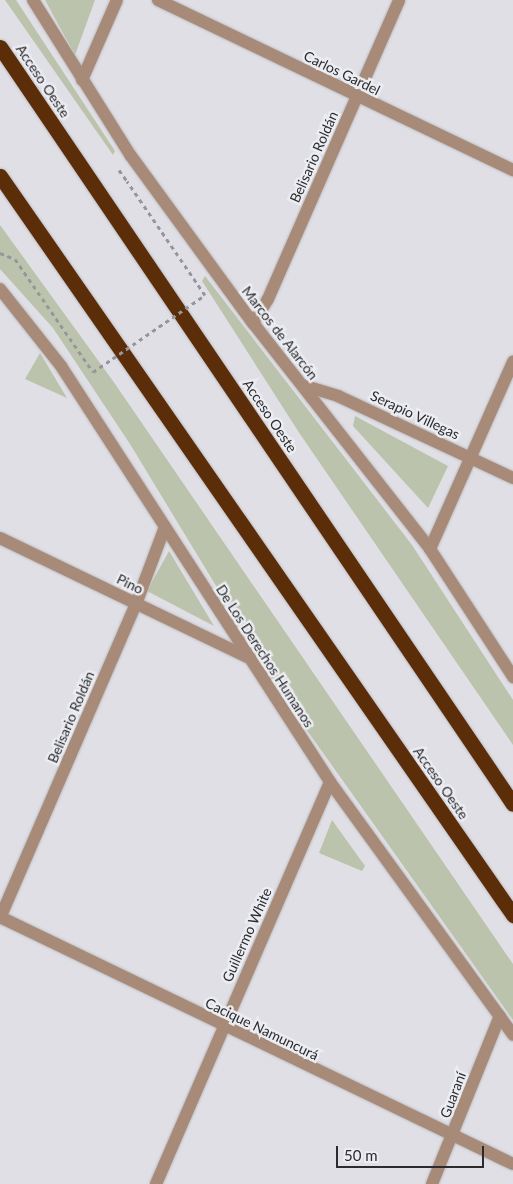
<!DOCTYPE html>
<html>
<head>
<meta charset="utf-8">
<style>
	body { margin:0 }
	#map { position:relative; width:513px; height:1184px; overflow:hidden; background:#dfdfe5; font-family:Lato,sans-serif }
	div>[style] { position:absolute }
	.green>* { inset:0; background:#bbc3ac }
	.path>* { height:3px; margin-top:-1.5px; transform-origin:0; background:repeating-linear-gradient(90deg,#96969a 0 4px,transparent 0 8px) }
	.roads { filter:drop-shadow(0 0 1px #bbbbc0) drop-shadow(0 0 1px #bbbbc0) }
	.minor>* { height:12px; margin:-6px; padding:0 6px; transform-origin:6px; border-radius:6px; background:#a88a78 }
	.tertiary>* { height:12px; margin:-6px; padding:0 6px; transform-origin:6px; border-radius:6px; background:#a88a78 }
	.motorway>* { height:15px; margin:-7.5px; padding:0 7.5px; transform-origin:7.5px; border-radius:7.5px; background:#5b2e09 }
	.path-bridge>* { height:3px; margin-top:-1.5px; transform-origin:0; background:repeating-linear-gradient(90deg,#96969a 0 4px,transparent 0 8px) }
	span { translate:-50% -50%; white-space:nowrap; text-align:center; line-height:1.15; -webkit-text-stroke:5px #ecedf2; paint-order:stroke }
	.street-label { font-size:14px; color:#2b2b2d }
	.scale { position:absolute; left:336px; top:1146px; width:148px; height:22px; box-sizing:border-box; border:2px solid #2b2b2d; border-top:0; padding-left:6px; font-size:15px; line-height:18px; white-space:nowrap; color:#2b2b2d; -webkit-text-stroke:4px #ecedf2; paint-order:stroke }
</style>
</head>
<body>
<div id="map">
	<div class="green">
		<div style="clip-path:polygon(5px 0,16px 0,115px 151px,113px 155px)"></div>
		<div style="clip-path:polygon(45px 0,95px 0,75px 55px)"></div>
		<div style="clip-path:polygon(0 225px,113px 381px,513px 964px,513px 1020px,284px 698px,130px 444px,53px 328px,0 269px)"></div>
		<div style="clip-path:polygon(205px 276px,412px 545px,513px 700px,513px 745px,300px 434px,202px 281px)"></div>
		<div style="clip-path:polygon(40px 353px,67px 398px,25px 379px)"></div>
		<div style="clip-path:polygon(355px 416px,448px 466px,428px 508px,353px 426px)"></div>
		<div style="clip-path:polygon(169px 551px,214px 626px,147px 591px)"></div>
		<div style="clip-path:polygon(332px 820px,365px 866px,362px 871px,319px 853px)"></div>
	</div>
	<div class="path">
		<div style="left:119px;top:170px;width:14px;rotate:54deg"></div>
		<div style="left:0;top:253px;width:16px;rotate:22deg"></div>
	</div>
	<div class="roads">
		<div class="minor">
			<div style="left:158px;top:0;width:394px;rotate:25.6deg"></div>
			<div style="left:82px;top:80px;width:87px;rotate:-66.4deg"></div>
			<div style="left:0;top:289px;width:98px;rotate:51.6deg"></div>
			<div style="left:61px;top:366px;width:495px;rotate:57.1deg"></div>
			<div style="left:330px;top:782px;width:312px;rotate:54.1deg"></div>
			<div style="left:253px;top:323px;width:28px;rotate:-58deg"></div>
			<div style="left:268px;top:299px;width:326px;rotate:-66.3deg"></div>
			<div style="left:302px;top:385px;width:38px;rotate:17deg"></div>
			<div style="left:338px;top:396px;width:193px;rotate:25.1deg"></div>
			<div style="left:0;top:538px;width:274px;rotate:25.7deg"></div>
			<div style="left:430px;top:549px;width:205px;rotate:-66.1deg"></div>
			<div style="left:0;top:917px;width:569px;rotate:25.71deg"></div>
			<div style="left:0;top:918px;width:342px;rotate:-66.6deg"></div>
			<div style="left:136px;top:604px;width:82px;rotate:-69.4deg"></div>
			<div style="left:156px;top:1184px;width:438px;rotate:-66.6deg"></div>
			<div style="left:432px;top:1184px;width:181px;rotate:-68deg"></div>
		</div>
		<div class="tertiary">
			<div style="left:33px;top:0;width:184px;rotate:57.9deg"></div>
			<div style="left:131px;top:156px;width:207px;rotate:53.9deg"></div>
			<div style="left:253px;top:323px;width:287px;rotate:51.9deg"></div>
			<div style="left:430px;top:549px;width:153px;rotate:57deg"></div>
		</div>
		<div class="motorway">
			<div style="left:0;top:47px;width:914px;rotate:55.88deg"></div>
			<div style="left:0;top:176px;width:900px;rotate:55.23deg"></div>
		</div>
	</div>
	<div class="path-bridge">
		<div style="left:15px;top:259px;width:137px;rotate:55.4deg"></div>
		<div style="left:93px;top:372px;width:136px;rotate:-34.5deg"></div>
		<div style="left:205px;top:295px;width:138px;rotate:-124.4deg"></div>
	</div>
	<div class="street-label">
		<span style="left:342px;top:73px;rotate:26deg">Carlos Gardel</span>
		<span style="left:43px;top:81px;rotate:56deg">Acceso Oeste</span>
		<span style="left:314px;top:157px;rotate:-66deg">Belisario Roldán</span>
		<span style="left:280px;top:333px;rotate:52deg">Marcos de Alarcón</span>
		<span style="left:415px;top:415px;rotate:25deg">Serapio Villegas</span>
		<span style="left:270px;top:416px;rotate:56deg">Acceso Oeste</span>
		<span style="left:130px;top:584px;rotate:26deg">Pino</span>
		<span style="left:265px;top:656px;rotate:57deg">De Los Derechos Humanos</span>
		<span style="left:71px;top:717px;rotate:-67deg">Belisario Roldán</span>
		<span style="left:441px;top:783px;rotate:55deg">Acceso Oeste</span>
		<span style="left:247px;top:935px;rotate:-66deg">Guillermo White</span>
		<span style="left:262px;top:1029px;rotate:26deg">Cacique Namuncurá</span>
		<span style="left:453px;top:1095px;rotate:-69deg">Guaraní</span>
	</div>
	<div class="scale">50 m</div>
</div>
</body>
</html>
